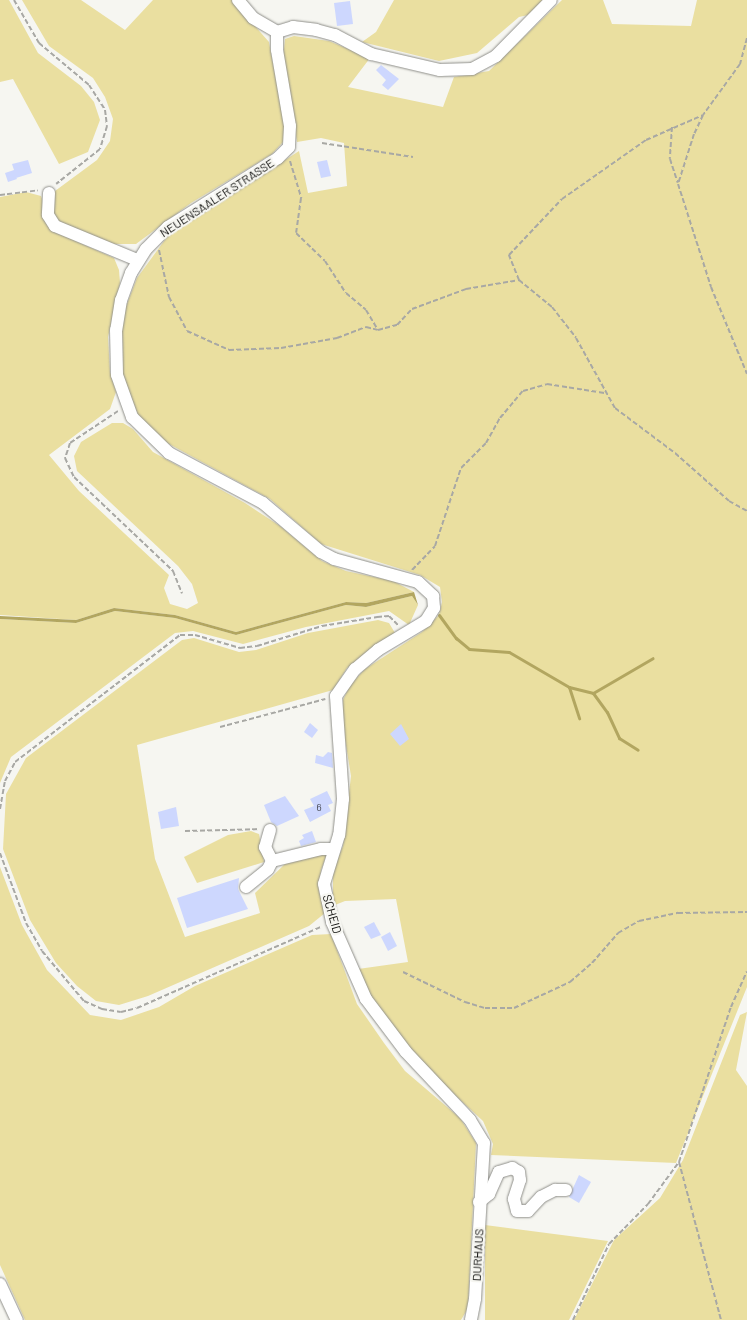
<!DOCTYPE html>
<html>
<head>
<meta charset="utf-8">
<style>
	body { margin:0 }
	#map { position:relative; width:747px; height:1320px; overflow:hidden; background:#f6f6f1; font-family:Barlow,sans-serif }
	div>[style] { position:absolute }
	.green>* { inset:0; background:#eadfa0 }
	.water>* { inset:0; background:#b2a660 }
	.stream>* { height:3px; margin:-1.5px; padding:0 1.5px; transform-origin:1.5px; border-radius:1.5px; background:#b2a660 }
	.building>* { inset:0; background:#cdd7fe }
	.path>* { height:2px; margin-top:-1px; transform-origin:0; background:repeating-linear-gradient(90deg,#a8a8a4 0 5px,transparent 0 7.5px) }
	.roads { filter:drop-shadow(0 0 1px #8f8f8a) drop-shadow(0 0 1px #8f8f8a) }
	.minor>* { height:12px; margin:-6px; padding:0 6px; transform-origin:6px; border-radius:6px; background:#fff }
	span { translate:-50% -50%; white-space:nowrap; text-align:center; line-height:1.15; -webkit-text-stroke:4.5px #f6f6f1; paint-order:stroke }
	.number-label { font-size:10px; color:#3e4048 }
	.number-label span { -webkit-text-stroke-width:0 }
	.street-label { font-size:12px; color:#0e0e0c }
</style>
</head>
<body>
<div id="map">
	<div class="green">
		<div style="clip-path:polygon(0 0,9px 0,38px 53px,81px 86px,94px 102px,100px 120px,88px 152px,59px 164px,13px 79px,0 82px)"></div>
		<div style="clip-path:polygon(22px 0,81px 0,125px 30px,153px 0,232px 0,269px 42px,285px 127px,283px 142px,272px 154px,191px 203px,136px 244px,113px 244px,63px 227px,53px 218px,51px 206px,55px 191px,97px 160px,110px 141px,113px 119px,105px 97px,93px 78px,49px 46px)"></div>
		<div style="clip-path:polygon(394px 0,544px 0,528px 15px,519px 17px,477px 53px,439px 61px,362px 42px,376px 32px)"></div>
		<div style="clip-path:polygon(562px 0,603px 0,612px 24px,691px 26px,697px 0,747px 0,747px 987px,676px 1163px,491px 1155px,493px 1144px,483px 1121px,419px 1062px,379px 1013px,358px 969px,408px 962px,396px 899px,345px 901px,335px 905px,333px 898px,333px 870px,343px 846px,351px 776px,342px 721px,343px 700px,350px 685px,365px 669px,422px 632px,439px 615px,442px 602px,440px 587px,420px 575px,321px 544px,270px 499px,158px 438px,138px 415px,123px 376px,122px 327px,125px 309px,137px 278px,167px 237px,299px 151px,308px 193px,347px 186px,344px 143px,321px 138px,297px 142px,283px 58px,285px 39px,294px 36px,329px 41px,370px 58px,348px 87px,443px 107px,454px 77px,489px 71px)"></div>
		<div style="clip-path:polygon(26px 192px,41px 196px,53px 231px,114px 258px,119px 270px,120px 283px,108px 337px,110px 372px,116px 392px,110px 409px,49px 455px,79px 491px,169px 575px,164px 588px,170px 604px,187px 609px,198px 603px,192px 584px,178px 566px,77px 471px,74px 456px,81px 442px,112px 423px,123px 423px,133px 429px,153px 452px,245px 503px,280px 526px,322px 561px,346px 571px,393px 581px,414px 592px,366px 603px,346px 602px,236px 632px,175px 615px,114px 608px,76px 620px,0 615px,0 197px)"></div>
		<div style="clip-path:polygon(412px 596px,418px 605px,409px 625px,389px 611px,306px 627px,243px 644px,193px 631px,175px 633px,11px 757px,0 783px,0 619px,76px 623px,115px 611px,175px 618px,236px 635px,346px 605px,366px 607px)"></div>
		<div style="clip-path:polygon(378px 620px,389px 623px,395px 633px,347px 668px,333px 690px,137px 745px,155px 859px,185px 937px,260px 913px,255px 893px,287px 862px,327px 854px,321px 870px,319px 891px,325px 913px,309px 926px,148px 996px,119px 1005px,96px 1001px,77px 986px,56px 963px,30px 920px,3px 849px,6px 794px,26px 758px,182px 640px,194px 638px,239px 652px,256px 650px,308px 633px)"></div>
		<div style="clip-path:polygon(251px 831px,259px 834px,264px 862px,197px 883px,184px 857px,228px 835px)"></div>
		<div style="clip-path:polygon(0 867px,22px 925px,47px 970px,90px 1015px,121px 1020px,159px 1007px,195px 986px,312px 935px,331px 934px,357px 1004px,384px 1043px,405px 1071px,460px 1118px,476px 1143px,468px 1308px,461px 1320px,25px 1320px,0 1265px)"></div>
		<div style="clip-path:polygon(747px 1012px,736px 1070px,747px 1086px,747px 1320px,574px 1320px,614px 1240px,660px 1198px,683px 1160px,740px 1015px)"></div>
		<div style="clip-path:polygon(485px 1225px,608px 1241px,569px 1320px,485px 1320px)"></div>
	</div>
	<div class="water">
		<div style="clip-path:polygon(414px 592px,418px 605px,412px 596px,366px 607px,346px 605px,236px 635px,175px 618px,115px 611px,76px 623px,0 619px,0 616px,76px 620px,114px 608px,175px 615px,236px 632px,346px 602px,366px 603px)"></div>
	</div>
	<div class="stream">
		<div style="left:439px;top:615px;width:29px;rotate:54deg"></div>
		<div style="left:456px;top:638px;width:17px;rotate:40deg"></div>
		<div style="left:469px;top:649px;width:40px;rotate:4.3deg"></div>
		<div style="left:509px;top:652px;width:69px;rotate:30.3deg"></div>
		<div style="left:569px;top:687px;width:25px;rotate:14deg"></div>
		<div style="left:593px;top:693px;width:69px;rotate:-30.3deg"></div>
		<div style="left:569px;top:687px;width:33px;rotate:72deg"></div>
		<div style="left:593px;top:693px;width:24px;rotate:54deg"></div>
		<div style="left:607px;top:712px;width:29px;rotate:65deg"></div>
		<div style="left:619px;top:738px;width:22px;rotate:32deg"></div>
	</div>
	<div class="building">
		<div style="clip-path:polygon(350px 1px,353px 24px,337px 26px,334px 3px)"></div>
		<div style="clip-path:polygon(381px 65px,399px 79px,388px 90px,382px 85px,386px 80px,376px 70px)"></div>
		<div style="clip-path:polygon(28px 160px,32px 173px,16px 178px,15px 175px,17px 179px,8px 182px,5px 173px,14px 170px,12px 164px)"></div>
		<div style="clip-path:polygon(327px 160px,331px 176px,321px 178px,317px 162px)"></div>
		<div style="clip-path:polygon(310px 723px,318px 730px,312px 738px,304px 732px)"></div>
		<div style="clip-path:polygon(401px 724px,409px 739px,400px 746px,390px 734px)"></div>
		<div style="clip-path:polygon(328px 752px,332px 753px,333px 768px,315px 763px,316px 755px,323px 757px)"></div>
		<div style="clip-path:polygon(327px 791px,333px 803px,328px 805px,331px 811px,310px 822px,304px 810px,314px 806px,310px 799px)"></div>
		<div style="clip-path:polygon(285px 796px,299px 816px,277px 826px,271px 822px,264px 805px)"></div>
		<div style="clip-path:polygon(176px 807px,179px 826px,161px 829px,158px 812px)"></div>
		<div style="clip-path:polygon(312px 831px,316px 842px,301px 846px,299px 841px,304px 838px,302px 835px)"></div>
		<div style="clip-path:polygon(239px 878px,238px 889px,248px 909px,187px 928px,177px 898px)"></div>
		<div style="clip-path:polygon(374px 922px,381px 935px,371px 939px,364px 927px)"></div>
		<div style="clip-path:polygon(390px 932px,397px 946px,388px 951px,381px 937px)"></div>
		<div style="clip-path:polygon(579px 1175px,591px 1182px,579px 1203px,569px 1197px)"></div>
	</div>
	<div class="path">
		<div style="left:14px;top:0;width:50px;rotate:59.8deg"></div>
		<div style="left:39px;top:43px;width:65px;rotate:40deg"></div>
		<div style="left:89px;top:85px;width:30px;rotate:57deg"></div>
		<div style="left:105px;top:110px;width:16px;rotate:83deg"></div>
		<div style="left:107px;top:126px;width:24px;rotate:107deg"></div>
		<div style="left:100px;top:149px;width:56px;rotate:141.5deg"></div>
		<div style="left:747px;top:38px;width:27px;rotate:105deg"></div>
		<div style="left:740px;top:64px;width:63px;rotate:126deg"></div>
		<div style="left:703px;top:115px;width:21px;rotate:115deg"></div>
		<div style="left:694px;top:134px;width:52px;rotate:107.7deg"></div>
		<div style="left:678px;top:184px;width:108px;rotate:72.2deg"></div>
		<div style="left:711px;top:287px;width:94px;rotate:67.5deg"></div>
		<div style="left:672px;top:127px;width:32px;rotate:94deg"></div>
		<div style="left:670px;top:159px;width:25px;rotate:72deg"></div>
		<div style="left:322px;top:143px;width:92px;rotate:8.7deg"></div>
		<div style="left:290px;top:161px;width:39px;rotate:73deg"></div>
		<div style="left:301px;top:198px;width:35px;rotate:98deg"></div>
		<div style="left:296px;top:233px;width:40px;rotate:44deg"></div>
		<div style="left:325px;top:261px;width:38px;rotate:57deg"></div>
		<div style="left:346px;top:293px;width:26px;rotate:40deg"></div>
		<div style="left:366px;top:310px;width:23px;rotate:59deg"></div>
		<div style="left:378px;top:330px;width:20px;rotate:-15deg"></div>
		<div style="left:397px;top:325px;width:22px;rotate:-47deg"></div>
		<div style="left:412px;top:309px;width:58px;rotate:-20.3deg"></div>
		<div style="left:466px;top:289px;width:54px;rotate:-9.6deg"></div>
		<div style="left:519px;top:280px;width:43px;rotate:39.3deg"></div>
		<div style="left:552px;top:307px;width:39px;rotate:52deg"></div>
		<div style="left:576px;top:338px;width:80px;rotate:60.9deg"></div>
		<div style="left:615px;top:408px;width:75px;rotate:36.9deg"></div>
		<div style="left:675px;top:453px;width:72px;rotate:41.6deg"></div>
		<div style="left:729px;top:501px;width:21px;rotate:29deg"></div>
		<div style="left:0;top:195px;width:38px;rotate:-7deg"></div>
		<div style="left:159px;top:250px;width:48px;rotate:78deg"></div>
		<div style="left:169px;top:297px;width:38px;rotate:62deg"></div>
		<div style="left:187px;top:331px;width:46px;rotate:24.3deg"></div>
		<div style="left:229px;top:350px;width:52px;rotate:-2.2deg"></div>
		<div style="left:281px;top:348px;width:57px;rotate:-10.1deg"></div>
		<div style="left:337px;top:338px;width:31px;rotate:-21deg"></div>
		<div style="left:366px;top:327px;width:12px;rotate:14deg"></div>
		<div style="left:519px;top:280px;width:27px;rotate:-112deg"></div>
		<div style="left:509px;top:255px;width:77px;rotate:-46.6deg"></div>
		<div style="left:562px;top:199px;width:103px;rotate:-35.1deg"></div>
		<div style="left:646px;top:140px;width:62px;rotate:-23.7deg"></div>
		<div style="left:118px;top:411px;width:58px;rotate:146.3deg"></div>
		<div style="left:70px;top:443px;width:16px;rotate:108deg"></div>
		<div style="left:65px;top:458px;width:21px;rotate:65deg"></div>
		<div style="left:74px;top:477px;width:137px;rotate:43.5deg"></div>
		<div style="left:173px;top:571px;width:24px;rotate:68deg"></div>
		<div style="left:412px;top:570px;width:33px;rotate:-46deg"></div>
		<div style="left:435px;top:546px;width:82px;rotate:-71.6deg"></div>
		<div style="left:461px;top:468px;width:35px;rotate:-45deg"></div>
		<div style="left:486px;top:443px;width:29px;rotate:-61deg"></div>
		<div style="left:500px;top:418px;width:35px;rotate:-50deg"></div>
		<div style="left:523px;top:391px;width:25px;rotate:-16deg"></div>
		<div style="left:547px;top:384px;width:58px;rotate:9deg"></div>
		<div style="left:220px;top:727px;width:109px;rotate:-14.9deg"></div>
		<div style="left:0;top:809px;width:28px;rotate:-80deg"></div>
		<div style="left:5px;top:781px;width:21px;rotate:-62deg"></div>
		<div style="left:15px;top:762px;width:208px;rotate:-37.6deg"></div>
		<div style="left:180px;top:635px;width:15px"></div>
		<div style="left:195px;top:635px;width:47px;rotate:16.1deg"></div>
		<div style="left:240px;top:648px;width:17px;rotate:-7deg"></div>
		<div style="left:257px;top:646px;width:68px;rotate:-17.1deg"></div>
		<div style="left:322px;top:626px;width:56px;rotate:-9.3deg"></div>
		<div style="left:377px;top:617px;width:12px;rotate:-5deg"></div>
		<div style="left:389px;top:616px;width:13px;rotate:45deg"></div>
		<div style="left:185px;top:831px;width:75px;rotate:-1.5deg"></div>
		<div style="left:0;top:853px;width:75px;rotate:69.6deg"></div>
		<div style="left:26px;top:923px;width:32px;rotate:60deg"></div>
		<div style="left:42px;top:951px;width:65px;rotate:50deg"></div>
		<div style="left:84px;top:1001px;width:20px;rotate:24deg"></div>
		<div style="left:102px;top:1009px;width:19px;rotate:9deg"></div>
		<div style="left:121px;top:1012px;width:16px;rotate:-14deg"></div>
		<div style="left:137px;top:1008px;width:201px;rotate:-23.8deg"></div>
		<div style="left:403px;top:972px;width:69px;rotate:25.8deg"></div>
		<div style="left:465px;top:1002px;width:21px;rotate:17deg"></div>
		<div style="left:485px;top:1008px;width:29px"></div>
		<div style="left:514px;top:1008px;width:62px;rotate:-24.9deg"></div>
		<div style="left:570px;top:982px;width:29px;rotate:-41deg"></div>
		<div style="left:592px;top:963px;width:40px;rotate:-49deg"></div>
		<div style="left:618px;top:933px;width:24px;rotate:-30deg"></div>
		<div style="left:639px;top:921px;width:40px;rotate:-12deg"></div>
		<div style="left:678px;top:913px;width:69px;rotate:-0.8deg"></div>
		<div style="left:679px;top:1162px;width:163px;rotate:75.1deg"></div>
		<div style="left:573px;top:1320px;width:84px;rotate:-64.7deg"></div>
		<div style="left:609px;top:1244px;width:56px;rotate:-45.7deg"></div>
		<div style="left:648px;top:1204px;width:52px;rotate:-53.6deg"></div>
		<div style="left:679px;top:1162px;width:163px;rotate:-71.5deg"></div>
		<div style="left:731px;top:1007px;width:39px;rotate:-66deg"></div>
	</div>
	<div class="roads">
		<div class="minor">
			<div style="left:238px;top:0;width:23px;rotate:50deg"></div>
			<div style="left:253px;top:18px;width:28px;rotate:30deg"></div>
			<div style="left:277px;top:32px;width:18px;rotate:90deg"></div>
			<div style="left:277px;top:50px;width:77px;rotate:80.3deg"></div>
			<div style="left:290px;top:126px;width:21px;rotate:93deg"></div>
			<div style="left:289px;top:147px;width:16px;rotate:135deg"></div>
			<div style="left:278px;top:158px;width:130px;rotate:147.9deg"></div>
			<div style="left:168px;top:227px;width:31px;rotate:135deg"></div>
			<div style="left:146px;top:249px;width:28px;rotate:122deg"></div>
			<div style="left:131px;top:273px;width:29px;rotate:110deg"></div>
			<div style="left:121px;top:300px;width:30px;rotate:99deg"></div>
			<div style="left:116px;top:330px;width:45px;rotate:88.7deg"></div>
			<div style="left:117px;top:375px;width:45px;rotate:70.3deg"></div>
			<div style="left:132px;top:417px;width:52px;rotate:44.2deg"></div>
			<div style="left:169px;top:453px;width:106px;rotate:28deg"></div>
			<div style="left:263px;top:503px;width:76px;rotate:40.2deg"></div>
			<div style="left:321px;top:552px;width:15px;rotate:28deg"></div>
			<div style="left:334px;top:559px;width:87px;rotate:15.3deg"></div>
			<div style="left:418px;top:582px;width:21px;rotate:43deg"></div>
			<div style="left:433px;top:596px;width:12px;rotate:85deg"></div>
			<div style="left:434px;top:608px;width:15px;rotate:122deg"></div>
			<div style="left:426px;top:621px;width:56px;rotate:148.9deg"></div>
			<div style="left:378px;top:650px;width:30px;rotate:140deg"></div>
			<div style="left:355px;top:669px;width:33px;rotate:125deg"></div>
			<div style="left:336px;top:696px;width:103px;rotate:86.1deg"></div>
			<div style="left:343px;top:799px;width:36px;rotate:96deg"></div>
			<div style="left:339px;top:835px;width:51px;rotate:107deg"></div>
			<div style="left:324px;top:884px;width:39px;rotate:78deg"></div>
			<div style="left:332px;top:922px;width:84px;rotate:66.2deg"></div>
			<div style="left:366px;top:999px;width:66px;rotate:53deg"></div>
			<div style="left:406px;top:1052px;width:93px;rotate:46.7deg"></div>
			<div style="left:470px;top:1120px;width:27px;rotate:59deg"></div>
			<div style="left:484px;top:1143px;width:156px;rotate:93.3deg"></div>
			<div style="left:475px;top:1299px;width:21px;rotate:101deg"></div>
			<div style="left:277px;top:32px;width:17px;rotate:-17deg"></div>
			<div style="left:293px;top:27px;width:23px;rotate:7deg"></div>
			<div style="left:316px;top:30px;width:20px;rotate:15deg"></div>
			<div style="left:335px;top:35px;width:41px;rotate:27.8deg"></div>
			<div style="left:371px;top:54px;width:71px;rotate:13.1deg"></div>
			<div style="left:440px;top:70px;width:32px;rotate:-2deg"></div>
			<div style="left:472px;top:69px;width:27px;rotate:-28deg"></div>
			<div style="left:496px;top:56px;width:78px;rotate:-45.5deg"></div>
			<div style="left:49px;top:193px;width:22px;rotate:93deg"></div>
			<div style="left:48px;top:215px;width:13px;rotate:58deg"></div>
			<div style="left:55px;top:226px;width:89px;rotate:22.5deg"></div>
			<div style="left:270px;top:830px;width:18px;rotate:106deg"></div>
			<div style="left:265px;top:847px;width:16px;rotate:63deg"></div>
			<div style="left:272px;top:861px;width:50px;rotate:-13.8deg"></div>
			<div style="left:321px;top:849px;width:12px"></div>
			<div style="left:246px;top:887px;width:28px;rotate:-39deg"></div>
			<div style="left:268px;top:869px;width:9px;rotate:-63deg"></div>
			<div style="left:479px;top:1202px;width:13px;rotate:-39deg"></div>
			<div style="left:489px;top:1194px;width:24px;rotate:-66deg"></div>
			<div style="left:499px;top:1172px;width:14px;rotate:-17deg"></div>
			<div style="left:512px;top:1168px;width:8px;rotate:30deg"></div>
			<div style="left:519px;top:1172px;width:8px;rotate:83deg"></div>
			<div style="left:520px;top:1180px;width:20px;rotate:108deg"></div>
			<div style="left:514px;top:1199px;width:12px;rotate:76deg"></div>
			<div style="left:517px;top:1211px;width:11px"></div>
			<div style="left:528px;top:1211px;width:19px;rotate:-47deg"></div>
			<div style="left:541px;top:1197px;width:16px;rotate:-27deg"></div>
			<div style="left:555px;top:1190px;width:11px"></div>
			<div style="left:0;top:1284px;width:40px;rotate:65deg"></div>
		</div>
	</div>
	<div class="number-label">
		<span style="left:319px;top:808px">6</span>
	</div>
	<div class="street-label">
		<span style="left:217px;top:198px;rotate:-33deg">NEUENSAALER STRASSE</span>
		<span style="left:332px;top:914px;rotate:74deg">SCHEID</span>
		<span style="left:478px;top:1255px;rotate:-87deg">DURHAUS</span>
	</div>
</div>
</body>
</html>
